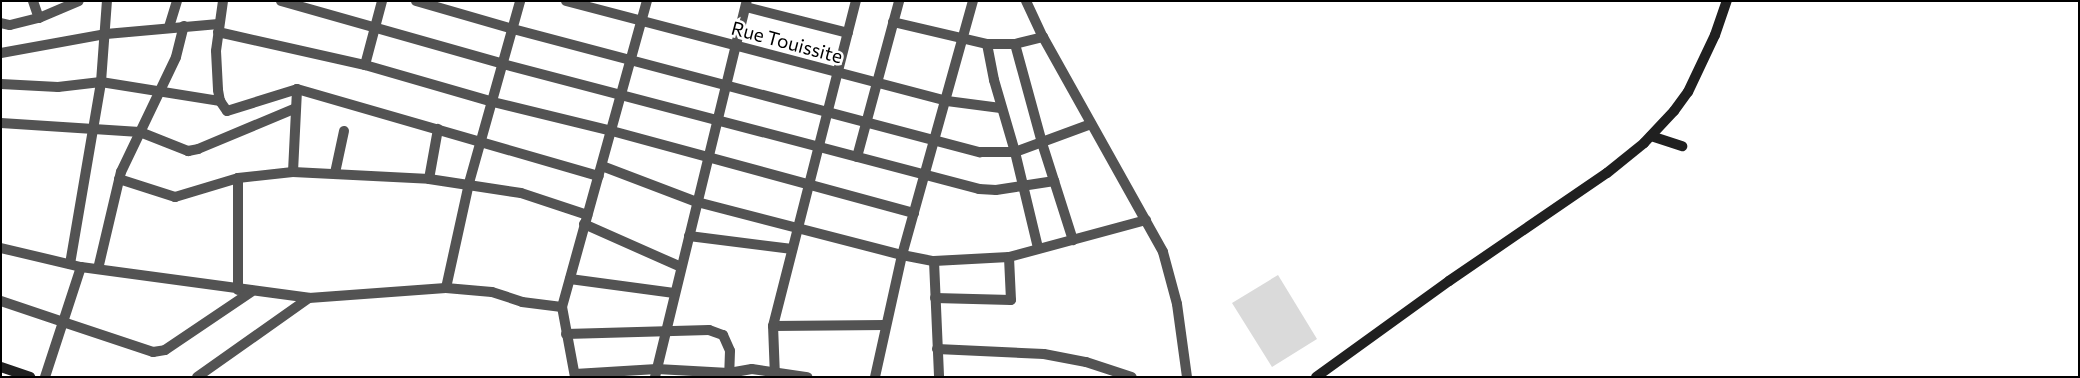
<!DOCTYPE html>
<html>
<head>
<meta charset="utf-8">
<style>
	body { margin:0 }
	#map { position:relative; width:2080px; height:378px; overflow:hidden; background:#fff; font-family:Commissioner,sans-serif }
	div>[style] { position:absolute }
	.green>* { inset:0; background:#dadada }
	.street>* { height:10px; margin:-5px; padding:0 5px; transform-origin:5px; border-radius:5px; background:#535353 }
	.secondary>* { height:10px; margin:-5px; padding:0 5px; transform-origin:5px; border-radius:5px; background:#202020 }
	span { translate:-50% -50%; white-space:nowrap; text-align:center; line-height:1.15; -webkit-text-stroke:5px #fff; paint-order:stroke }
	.street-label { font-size:19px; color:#000 }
	.frame { position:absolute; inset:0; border:2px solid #000; pointer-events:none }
</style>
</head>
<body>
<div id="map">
	<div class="green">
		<div style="clip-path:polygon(1278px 275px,1317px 339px,1272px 367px,1232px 303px)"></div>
	</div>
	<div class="street">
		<div style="left:33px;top:1px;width:18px;rotate:71deg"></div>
		<div style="left:223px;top:1px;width:50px;rotate:98deg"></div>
		<div style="left:216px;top:51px;width:39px;rotate:87deg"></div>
		<div style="left:218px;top:90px;width:11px;rotate:80deg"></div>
		<div style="left:220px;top:101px;width:12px;rotate:55deg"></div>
		<div style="left:227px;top:111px;width:73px;rotate:-17.4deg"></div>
		<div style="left:297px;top:89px;width:314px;rotate:16.1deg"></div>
		<div style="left:281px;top:1px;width:231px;rotate:15.8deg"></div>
		<div style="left:503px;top:64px;width:492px;rotate:14.7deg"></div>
		<div style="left:979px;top:189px;width:17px;rotate:3deg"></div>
		<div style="left:996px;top:190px;width:59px;rotate:-8.8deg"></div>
		<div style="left:416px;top:1px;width:101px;rotate:16.1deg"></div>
		<div style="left:513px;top:29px;width:483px;rotate:14.8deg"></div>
		<div style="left:980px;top:152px;width:35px"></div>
		<div style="left:1015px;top:152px;width:81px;rotate:-20.2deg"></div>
		<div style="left:566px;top:1px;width:394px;rotate:14.7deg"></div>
		<div style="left:947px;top:101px;width:54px;rotate:7.4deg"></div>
		<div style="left:1026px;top:1px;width:40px;rotate:65deg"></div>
		<div style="left:1043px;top:37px;width:246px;rotate:60.8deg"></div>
		<div style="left:1163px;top:252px;width:54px;rotate:74.9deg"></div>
		<div style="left:1177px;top:304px;width:74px;rotate:82.2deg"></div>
		<div style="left:746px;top:7px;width:105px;rotate:14.3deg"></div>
		<div style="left:893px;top:22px;width:97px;rotate:13.2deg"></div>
		<div style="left:987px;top:44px;width:28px"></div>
		<div style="left:1015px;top:44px;width:29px;rotate:-14deg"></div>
		<div style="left:1px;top:23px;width:9px;rotate:13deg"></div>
		<div style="left:10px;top:25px;width:30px;rotate:-14deg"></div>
		<div style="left:39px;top:18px;width:43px;rotate:-23deg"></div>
		<div style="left:169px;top:27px;width:27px;rotate:-73deg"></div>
		<div style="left:218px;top:32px;width:151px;rotate:12.7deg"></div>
		<div style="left:365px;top:65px;width:133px;rotate:16.1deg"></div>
		<div style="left:493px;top:102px;width:122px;rotate:13.7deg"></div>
		<div style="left:612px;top:131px;width:313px;rotate:15.2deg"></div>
		<div style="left:987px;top:44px;width:37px;rotate:79deg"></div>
		<div style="left:994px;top:80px;width:75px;rotate:73.7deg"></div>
		<div style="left:1015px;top:152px;width:99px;rotate:76.5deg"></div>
		<div style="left:1015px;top:44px;width:103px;rotate:74.7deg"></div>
		<div style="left:1042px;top:143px;width:102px;rotate:72.3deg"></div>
		<div style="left:1px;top:53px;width:107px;rotate:-10.3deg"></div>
		<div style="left:106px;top:34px;width:113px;rotate:-5.1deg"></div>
		<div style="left:365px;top:65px;width:66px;rotate:-75.1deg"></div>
		<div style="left:1px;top:84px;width:57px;rotate:3deg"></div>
		<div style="left:58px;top:87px;width:43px;rotate:-6.6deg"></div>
		<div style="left:101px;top:82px;width:121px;rotate:9.1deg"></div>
		<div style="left:1px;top:123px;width:139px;rotate:3.7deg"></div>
		<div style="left:140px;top:132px;width:52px;rotate:21.6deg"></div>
		<div style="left:188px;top:151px;width:10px;rotate:-11deg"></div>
		<div style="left:198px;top:149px;width:106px;rotate:-22.7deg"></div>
		<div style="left:857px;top:157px;width:162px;rotate:-74.9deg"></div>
		<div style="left:602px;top:166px;width:102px;rotate:20.8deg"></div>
		<div style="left:697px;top:202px;width:212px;rotate:14.5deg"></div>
		<div style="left:902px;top:255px;width:33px;rotate:11deg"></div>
		<div style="left:934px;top:261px;width:75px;rotate:-3.1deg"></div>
		<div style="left:1009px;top:257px;width:142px;rotate:-15.1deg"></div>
		<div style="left:293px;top:172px;width:83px;rotate:-87.2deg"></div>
		<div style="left:335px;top:173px;width:43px;rotate:-77.9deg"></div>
		<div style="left:238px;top:178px;width:112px;rotate:90deg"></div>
		<div style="left:119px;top:179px;width:59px;rotate:17.8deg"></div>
		<div style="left:175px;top:197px;width:66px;rotate:-16.8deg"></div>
		<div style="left:238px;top:178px;width:55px;rotate:-6.2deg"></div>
		<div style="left:293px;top:172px;width:136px;rotate:2.9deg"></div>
		<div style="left:429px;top:179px;width:93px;rotate:8.7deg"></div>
		<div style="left:521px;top:193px;width:70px;rotate:18.4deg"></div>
		<div style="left:429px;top:179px;width:51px;rotate:-79.8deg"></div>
		<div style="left:584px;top:224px;width:106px;rotate:23.9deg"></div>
		<div style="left:689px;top:236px;width:104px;rotate:7.2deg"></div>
		<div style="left:1px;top:248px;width:82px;rotate:13.4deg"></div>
		<div style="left:81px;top:267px;width:230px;rotate:7.7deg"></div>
		<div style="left:309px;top:298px;width:137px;rotate:-4.2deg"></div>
		<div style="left:446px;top:288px;width:46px;rotate:5deg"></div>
		<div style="left:492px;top:292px;width:32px;rotate:18deg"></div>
		<div style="left:522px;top:302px;width:40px;rotate:7.1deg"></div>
		<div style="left:934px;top:261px;width:116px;rotate:87.5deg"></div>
		<div style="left:70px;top:264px;width:185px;rotate:-80.3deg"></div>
		<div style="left:101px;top:82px;width:81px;rotate:-85.8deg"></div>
		<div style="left:81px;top:267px;width:58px;rotate:108.1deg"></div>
		<div style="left:63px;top:322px;width:95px;rotate:18.4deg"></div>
		<div style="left:153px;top:352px;width:12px;rotate:-9deg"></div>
		<div style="left:165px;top:350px;width:104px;rotate:-34deg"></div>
		<div style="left:98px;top:269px;width:100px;rotate:-76.7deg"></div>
		<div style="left:121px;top:172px;width:127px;rotate:-64.4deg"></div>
		<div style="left:176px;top:57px;width:32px;rotate:-76deg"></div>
		<div style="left:570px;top:279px;width:105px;rotate:7.7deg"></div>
		<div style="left:446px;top:288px;width:107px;rotate:-77.6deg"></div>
		<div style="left:469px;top:183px;width:189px;rotate:-74.3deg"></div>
		<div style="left:935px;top:298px;width:76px;rotate:1.5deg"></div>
		<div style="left:1011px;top:300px;width:43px;rotate:-92.7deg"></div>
		<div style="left:1px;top:301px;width:65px;rotate:18.7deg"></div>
		<div style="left:63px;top:322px;width:58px;rotate:108.1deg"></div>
		<div style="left:773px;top:326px;width:112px;rotate:-0.5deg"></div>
		<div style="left:566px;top:334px;width:143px;rotate:-1.6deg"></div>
		<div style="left:709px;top:330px;width:15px;rotate:20deg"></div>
		<div style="left:723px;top:335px;width:17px;rotate:66deg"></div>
		<div style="left:730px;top:351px;width:26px;rotate:92deg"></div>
		<div style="left:937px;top:349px;width:107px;rotate:2.7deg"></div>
		<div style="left:1044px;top:354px;width:43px;rotate:10.8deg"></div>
		<div style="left:1086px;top:362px;width:48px;rotate:18.1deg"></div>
		<div style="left:575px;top:374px;width:82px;rotate:-3.5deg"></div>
		<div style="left:657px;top:369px;width:72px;rotate:3.2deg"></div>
		<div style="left:729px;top:373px;width:23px;rotate:-10deg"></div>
		<div style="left:752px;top:369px;width:56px;rotate:8.3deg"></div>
		<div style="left:197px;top:377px;width:137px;rotate:-35.2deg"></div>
		<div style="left:575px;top:377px;width:71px;rotate:-100.5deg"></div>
		<div style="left:562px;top:307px;width:318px;rotate:-74.5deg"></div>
		<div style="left:655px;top:377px;width:387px;rotate:-76.3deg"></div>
		<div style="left:775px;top:377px;width:51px;rotate:-92.2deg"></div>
		<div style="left:773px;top:326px;width:335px;rotate:-75.7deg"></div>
		<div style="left:875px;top:377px;width:125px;rotate:-77.5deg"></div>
		<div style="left:902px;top:255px;width:264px;rotate:-74.4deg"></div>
	</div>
	<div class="secondary">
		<div style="left:1651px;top:136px;width:33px;rotate:18deg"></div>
		<div style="left:1px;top:367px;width:31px;rotate:19deg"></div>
		<div style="left:1316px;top:377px;width:164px;rotate:-35.8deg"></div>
		<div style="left:1449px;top:281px;width:191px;rotate:-34.4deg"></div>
		<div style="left:1607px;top:173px;width:48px;rotate:-39deg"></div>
		<div style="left:1644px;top:143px;width:44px;rotate:-46.8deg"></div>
		<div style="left:1674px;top:111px;width:24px;rotate:-54deg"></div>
		<div style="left:1688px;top:92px;width:63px;rotate:-64.7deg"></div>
		<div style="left:1715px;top:35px;width:36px;rotate:-71deg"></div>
	</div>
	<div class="street-label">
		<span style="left:787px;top:42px;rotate:15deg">Rue Touissite</span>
	</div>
	<div class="frame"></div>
</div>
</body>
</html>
